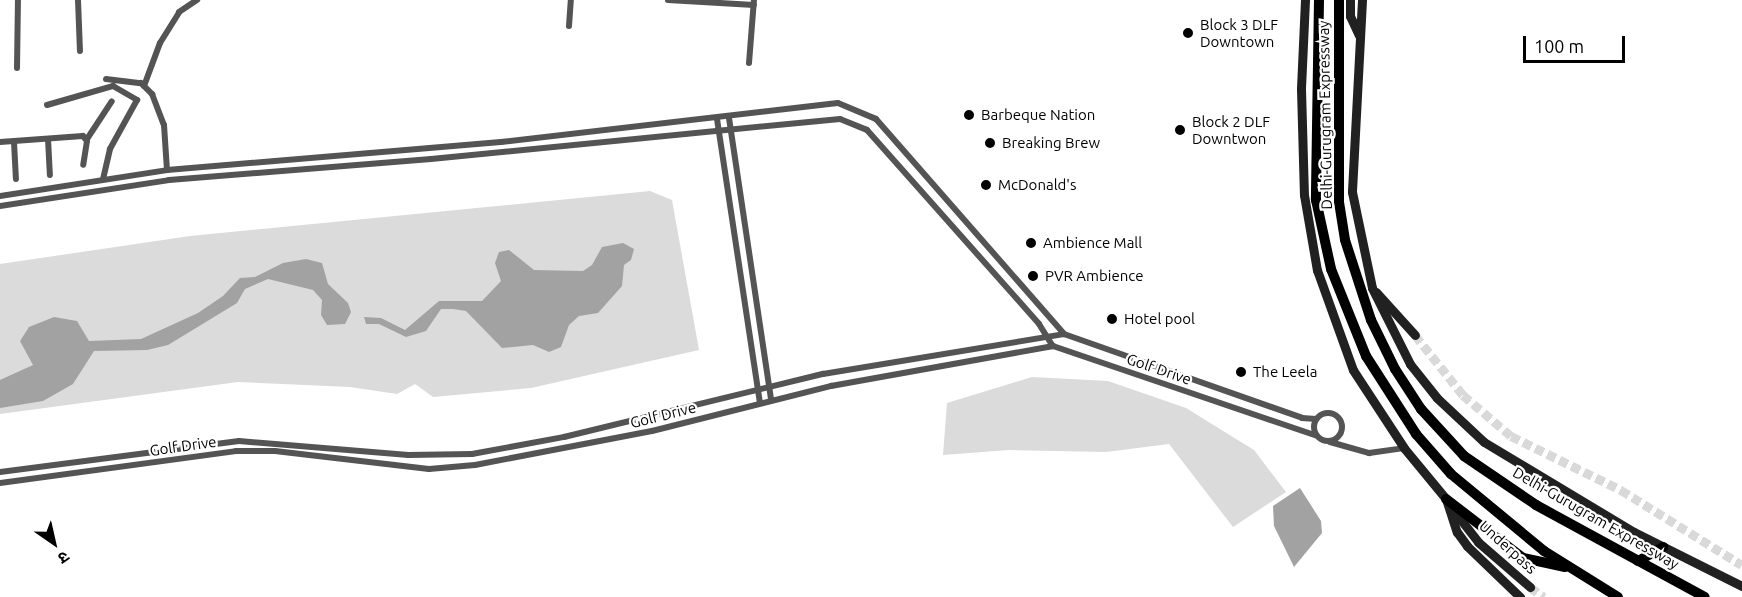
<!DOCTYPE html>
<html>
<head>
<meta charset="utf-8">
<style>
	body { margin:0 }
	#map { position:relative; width:1742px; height:597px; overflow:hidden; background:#fff; font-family:Ubuntu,"Noto Sans Devanagari",sans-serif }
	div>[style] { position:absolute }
	.green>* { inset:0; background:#dbdbdb }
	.water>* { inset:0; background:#a2a2a2 }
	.secondary-tunnel>* { height:9px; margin-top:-4.5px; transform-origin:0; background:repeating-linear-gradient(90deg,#d9d9d9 0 9px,transparent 0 13.5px) }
	.street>* { height:6px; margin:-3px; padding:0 3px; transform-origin:3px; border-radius:3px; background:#545454 }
	.street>.ring { margin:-3px; padding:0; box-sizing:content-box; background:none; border:6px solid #545454; border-radius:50% }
	.secondary>* { height:9px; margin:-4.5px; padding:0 4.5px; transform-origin:4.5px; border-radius:4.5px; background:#212121 }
	.highway>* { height:10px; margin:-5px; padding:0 5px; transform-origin:5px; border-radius:5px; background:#000 }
	.dots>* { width:16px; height:16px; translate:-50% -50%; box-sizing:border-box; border:3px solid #fff; border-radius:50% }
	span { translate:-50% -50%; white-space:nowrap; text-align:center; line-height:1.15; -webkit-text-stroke:4.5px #fff; paint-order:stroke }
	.poi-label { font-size:15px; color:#000 }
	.left { translate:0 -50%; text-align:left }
	.street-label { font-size:15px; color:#000 }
	.north { position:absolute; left:24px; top:513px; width:60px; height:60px; -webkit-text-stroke:4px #fff; paint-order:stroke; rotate:146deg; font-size:16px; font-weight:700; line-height:24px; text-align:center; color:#000 }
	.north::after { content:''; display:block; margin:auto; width:21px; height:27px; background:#000; clip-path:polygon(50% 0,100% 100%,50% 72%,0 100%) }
	.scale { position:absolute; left:1523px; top:36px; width:102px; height:27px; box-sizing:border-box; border:3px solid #000; border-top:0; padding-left:8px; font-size:18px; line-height:21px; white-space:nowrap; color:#000; -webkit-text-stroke:4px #fff; paint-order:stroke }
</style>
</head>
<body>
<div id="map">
	<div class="green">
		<div style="clip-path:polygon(650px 191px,672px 200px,699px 350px,531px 388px,433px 397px,415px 384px,397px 394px,350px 387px,238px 382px,0 414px,0 264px,190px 236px)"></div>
		<div style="clip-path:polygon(1032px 377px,1108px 381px,1186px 408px,1254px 450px,1286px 492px,1233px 527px,1169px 444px,1106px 452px,1009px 450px,943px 455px,947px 403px)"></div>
	</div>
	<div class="water">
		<div style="clip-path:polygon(623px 243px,634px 249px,631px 260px,624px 265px,622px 286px,598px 313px,579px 316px,569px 325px,561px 347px,549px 352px,533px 345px,502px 348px,466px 311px,453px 309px,441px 309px,426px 331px,406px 337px,379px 324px,366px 324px,364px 317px,381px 318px,405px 330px,439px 301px,482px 301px,501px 281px,495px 263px,499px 252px,509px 250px,534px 270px,583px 271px,592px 265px,602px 247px)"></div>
		<div style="clip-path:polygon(306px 259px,322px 263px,328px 284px,348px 303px,351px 312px,345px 324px,327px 325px,321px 315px,322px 300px,313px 290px,268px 279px,245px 289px,237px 303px,168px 345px,147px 350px,94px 351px,73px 384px,43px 401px,0 408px,0 380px,33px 365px,20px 341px,29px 327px,54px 317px,77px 321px,89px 341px,141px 339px,198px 313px,223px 296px,240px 278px,255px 277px,283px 263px)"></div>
		<div style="clip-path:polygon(1300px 488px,1321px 521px,1322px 533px,1294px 567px,1274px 526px,1273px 506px)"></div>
	</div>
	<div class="secondary-tunnel">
		<div style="left:1415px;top:335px;width:77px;rotate:51.3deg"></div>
		<div style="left:1463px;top:395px;width:63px;rotate:40.5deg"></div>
		<div style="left:1511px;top:436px;width:123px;rotate:26.1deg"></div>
		<div style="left:1621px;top:490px;width:142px;rotate:31.8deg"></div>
		<div style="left:1530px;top:587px;width:17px;rotate:36deg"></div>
	</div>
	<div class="street">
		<div style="left:78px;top:0;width:51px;rotate:87.8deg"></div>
		<div style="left:668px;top:0;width:86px;rotate:3.3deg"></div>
		<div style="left:569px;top:26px;width:26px;rotate:-86deg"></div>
		<div style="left:749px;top:63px;width:63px;rotate:-85.5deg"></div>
		<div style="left:17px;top:68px;width:68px;rotate:-89.2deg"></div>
		<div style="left:106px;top:79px;width:35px;rotate:7deg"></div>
		<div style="left:141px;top:83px;width:16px;rotate:45deg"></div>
		<div style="left:152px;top:94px;width:33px;rotate:69deg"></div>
		<div style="left:164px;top:125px;width:45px;rotate:86.2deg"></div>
		<div style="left:144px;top:86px;width:46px;rotate:-69.6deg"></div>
		<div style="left:160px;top:43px;width:36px;rotate:-58deg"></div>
		<div style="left:179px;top:12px;width:22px;rotate:-34deg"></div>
		<div style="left:47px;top:105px;width:69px;rotate:-16.1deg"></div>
		<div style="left:113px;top:86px;width:28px;rotate:30deg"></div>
		<div style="left:137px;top:100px;width:56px;rotate:118.9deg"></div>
		<div style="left:110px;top:149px;width:31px;rotate:103deg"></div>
		<div style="left:729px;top:118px;width:284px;rotate:81.5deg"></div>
		<div style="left:717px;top:119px;width:286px;rotate:81.4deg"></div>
		<div style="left:48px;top:139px;width:36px;rotate:87deg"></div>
		<div style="left:87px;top:139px;width:45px;rotate:-56.7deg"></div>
		<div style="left:0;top:142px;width:83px;rotate:-4.1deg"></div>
		<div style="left:83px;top:136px;width:6px;rotate:51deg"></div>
		<div style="left:87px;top:141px;width:24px;rotate:99deg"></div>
		<div style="left:14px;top:142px;width:37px;rotate:87deg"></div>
		<div style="left:0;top:196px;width:169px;rotate:-8.8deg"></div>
		<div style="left:167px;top:170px;width:335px;rotate:-4.8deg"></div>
		<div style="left:501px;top:142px;width:339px;rotate:-6.6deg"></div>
		<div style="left:838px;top:103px;width:41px;rotate:22.8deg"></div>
		<div style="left:876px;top:119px;width:286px;rotate:48.8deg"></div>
		<div style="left:0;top:206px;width:171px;rotate:-8.7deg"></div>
		<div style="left:169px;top:180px;width:263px;rotate:-4.6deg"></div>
		<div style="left:431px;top:159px;width:411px;rotate:-5.6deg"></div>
		<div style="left:840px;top:119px;width:29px;rotate:22deg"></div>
		<div style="left:867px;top:130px;width:259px;rotate:48.4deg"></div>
		<div style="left:1039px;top:324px;width:26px;rotate:58deg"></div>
		<div class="ring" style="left:1314px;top:413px;width:22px;height:22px"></div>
		<div style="left:1330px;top:442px;width:41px;rotate:15.8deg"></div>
		<div style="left:1369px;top:453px;width:35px;rotate:-8deg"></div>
		<div style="left:0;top:472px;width:241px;rotate:-7.4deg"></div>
		<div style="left:239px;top:441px;width:170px;rotate:4.7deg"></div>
		<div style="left:408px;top:455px;width:64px;rotate:-0.9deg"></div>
		<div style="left:472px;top:454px;width:94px;rotate:-10.5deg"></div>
		<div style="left:564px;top:437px;width:267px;rotate:-13.7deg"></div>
		<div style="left:823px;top:374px;width:244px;rotate:-9.4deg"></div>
		<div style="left:1064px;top:334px;width:252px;rotate:19.4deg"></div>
		<div style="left:1302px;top:418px;width:14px;rotate:4deg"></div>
		<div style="left:0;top:483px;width:238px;rotate:-7.7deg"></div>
		<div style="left:236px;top:451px;width:39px"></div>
		<div style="left:275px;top:451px;width:155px;rotate:6.7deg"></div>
		<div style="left:429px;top:469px;width:46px;rotate:-5deg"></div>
		<div style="left:475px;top:465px;width:180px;rotate:-10.9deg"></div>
		<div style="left:652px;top:431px;width:185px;rotate:-14.1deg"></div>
		<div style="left:831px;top:386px;width:226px;rotate:-10.2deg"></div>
		<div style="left:1053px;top:346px;width:277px;rotate:18.8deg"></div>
	</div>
	<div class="secondary">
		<div style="left:1305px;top:0;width:89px;rotate:92.6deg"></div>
		<div style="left:1301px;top:89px;width:106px;rotate:88.4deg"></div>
		<div style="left:1304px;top:195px;width:76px;rotate:80.2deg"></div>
		<div style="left:1317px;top:270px;width:106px;rotate:70.2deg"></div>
		<div style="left:1353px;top:370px;width:93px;rotate:56.8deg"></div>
		<div style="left:1404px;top:448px;width:66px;rotate:50.5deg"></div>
		<div style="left:1446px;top:499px;width:35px;rotate:72deg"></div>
		<div style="left:1457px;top:532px;width:17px;rotate:54deg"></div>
		<div style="left:1467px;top:546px;width:74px;rotate:43.9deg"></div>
		<div style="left:1350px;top:0;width:16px;rotate:90deg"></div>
		<div style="left:1350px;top:16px;width:21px;rotate:65deg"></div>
		<div style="left:1362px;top:0;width:192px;rotate:93deg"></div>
		<div style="left:1352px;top:192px;width:98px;rotate:78.2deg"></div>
		<div style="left:1372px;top:288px;width:85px;rotate:63.4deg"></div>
		<div style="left:1410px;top:364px;width:43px;rotate:51.5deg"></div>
		<div style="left:1437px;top:398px;width:64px;rotate:43.1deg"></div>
		<div style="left:1484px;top:442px;width:175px;rotate:31deg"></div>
		<div style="left:1634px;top:532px;width:121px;rotate:26.6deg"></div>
		<div style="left:1376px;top:292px;width:58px;rotate:47.8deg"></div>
		<div style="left:1454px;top:511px;width:39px;rotate:52deg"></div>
		<div style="left:1478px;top:542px;width:69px;rotate:40.9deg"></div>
	</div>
	<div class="highway">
		<div style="left:1319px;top:0;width:200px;rotate:90.9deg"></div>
		<div style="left:1316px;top:200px;width:71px;rotate:77.7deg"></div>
		<div style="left:1331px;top:269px;width:94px;rotate:68.1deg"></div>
		<div style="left:1366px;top:356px;width:93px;rotate:57.3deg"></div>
		<div style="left:1416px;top:434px;width:53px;rotate:48.8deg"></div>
		<div style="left:1451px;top:474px;width:121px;rotate:39.6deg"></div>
		<div style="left:1544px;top:551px;width:87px;rotate:31.9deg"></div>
		<div style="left:1339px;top:0;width:202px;rotate:90deg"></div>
		<div style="left:1339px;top:202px;width:38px;rotate:81deg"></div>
		<div style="left:1345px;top:240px;width:84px;rotate:72deg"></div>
		<div style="left:1371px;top:320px;width:55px;rotate:63.9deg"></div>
		<div style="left:1395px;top:369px;width:48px;rotate:57deg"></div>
		<div style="left:1421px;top:409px;width:64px;rotate:47.5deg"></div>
		<div style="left:1464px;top:456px;width:87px;rotate:34.2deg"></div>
		<div style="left:1536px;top:505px;width:192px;rotate:28.6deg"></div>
		<div style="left:1446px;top:499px;width:97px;rotate:37.5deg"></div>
		<div style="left:1523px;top:558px;width:43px;rotate:12.1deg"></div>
		<div style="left:1638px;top:561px;width:29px;rotate:-29deg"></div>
	</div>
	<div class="dots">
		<div style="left:1188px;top:33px;background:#000"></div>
		<div style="left:969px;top:115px;background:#000"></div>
		<div style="left:1180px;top:130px;background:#000"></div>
		<div style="left:990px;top:143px;background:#000"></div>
		<div style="left:986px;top:185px;background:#000"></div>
		<div style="left:1031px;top:243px;background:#000"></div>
		<div style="left:1033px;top:276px;background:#000"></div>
		<div style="left:1112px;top:319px;background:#000"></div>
		<div style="left:1241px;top:372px;background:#000"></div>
	</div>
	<div class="poi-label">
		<span class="left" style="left:1200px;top:33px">Block 3 DLF<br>Downtown</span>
		<span class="left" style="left:981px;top:115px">Barbeque Nation</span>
		<span class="left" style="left:1192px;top:130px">Block 2 DLF<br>Downtwon</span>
		<span class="left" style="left:1002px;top:143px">Breaking Brew</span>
		<span class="left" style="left:998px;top:185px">McDonald's</span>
		<span class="left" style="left:1043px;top:243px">Ambience Mall</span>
		<span class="left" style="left:1045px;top:276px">PVR Ambience</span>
		<span class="left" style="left:1124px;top:319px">Hotel pool</span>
		<span class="left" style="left:1253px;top:372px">The Leela</span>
	</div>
	<div class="street-label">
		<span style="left:1325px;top:115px;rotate:-91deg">Delhi-Gurugram Expressway</span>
		<span style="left:1159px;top:369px;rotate:19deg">Golf Drive</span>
		<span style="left:663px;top:415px;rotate:-14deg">Golf Drive</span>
		<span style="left:183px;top:446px;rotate:-8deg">Golf Drive</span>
		<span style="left:1596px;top:518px;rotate:30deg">Delhi-Gurugram Expressway</span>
		<span style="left:1508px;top:547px;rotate:42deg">Underpass</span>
	</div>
	<div class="north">उ</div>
	<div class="scale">100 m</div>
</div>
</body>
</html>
